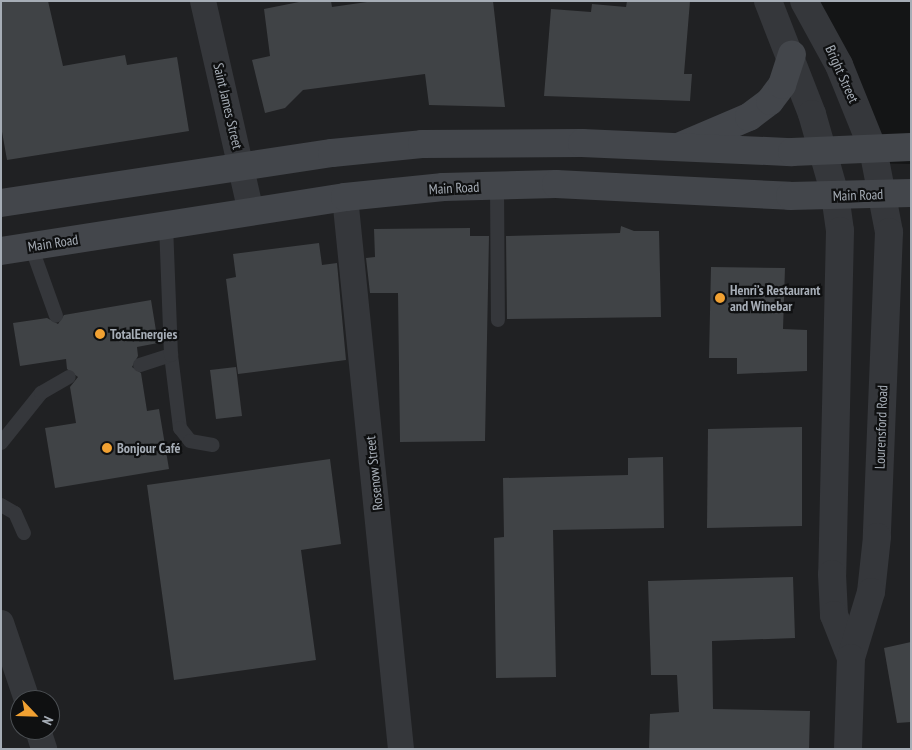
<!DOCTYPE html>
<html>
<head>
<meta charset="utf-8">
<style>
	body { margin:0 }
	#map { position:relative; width:912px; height:750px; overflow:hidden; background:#141516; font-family:"PT Sans Narrow",sans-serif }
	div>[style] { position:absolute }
	.built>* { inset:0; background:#202123 }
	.building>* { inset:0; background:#404346 }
	.service>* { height:14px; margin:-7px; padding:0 7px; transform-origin:7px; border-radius:7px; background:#35373b }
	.minor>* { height:26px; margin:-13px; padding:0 13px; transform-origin:13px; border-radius:13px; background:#35373b }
	.tertiary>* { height:28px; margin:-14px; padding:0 14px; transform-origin:14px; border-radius:14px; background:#35373b }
	.secondary>* { height:28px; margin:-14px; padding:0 14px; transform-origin:14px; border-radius:14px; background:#43464b }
	.dots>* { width:14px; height:14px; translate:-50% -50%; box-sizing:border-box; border:2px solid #0f1011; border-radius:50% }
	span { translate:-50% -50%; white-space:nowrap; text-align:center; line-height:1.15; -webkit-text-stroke:4.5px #0f1011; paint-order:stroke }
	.street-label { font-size:14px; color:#a6adb6 }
	.poi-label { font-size:14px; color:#a6adb6; font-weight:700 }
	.left { translate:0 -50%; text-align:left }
	.frame { position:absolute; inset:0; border:2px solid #a6adb6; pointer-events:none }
	.north { position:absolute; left:10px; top:690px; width:50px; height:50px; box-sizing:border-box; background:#0f1011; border:1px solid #4b4f53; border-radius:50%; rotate:114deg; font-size:14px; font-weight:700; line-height:20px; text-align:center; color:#a6adb6 }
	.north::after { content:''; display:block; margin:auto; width:18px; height:22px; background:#f1a132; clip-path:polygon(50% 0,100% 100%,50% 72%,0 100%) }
</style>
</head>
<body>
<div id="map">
	<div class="built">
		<div style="clip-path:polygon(evenodd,1px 1px,802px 1px,869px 163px,911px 164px,911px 749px,1px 749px,1px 1px,20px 700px,50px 700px,50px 730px,20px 730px,20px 700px)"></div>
	</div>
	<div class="building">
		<div style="clip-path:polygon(1px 1px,48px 1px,63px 66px,125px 55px,127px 65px,177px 57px,189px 131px,7px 160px,1px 126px)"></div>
		<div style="clip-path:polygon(304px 1px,331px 1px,332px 7px,374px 1px,493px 1px,505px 107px,429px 105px,425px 74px,303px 90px,285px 108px,265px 113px,252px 60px,270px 56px,264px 9px)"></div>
		<div style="clip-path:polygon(627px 1px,690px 1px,684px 74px,692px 74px,690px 101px,544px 96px,551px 9px,591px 12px,592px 4px,626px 7px)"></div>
		<div style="clip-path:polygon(621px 226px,634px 231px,659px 231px,661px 317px,507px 319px,506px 236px,620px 233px)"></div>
		<div style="clip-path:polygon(470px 228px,470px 236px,489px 236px,485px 441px,400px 442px,398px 293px,370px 293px,366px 258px,375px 257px,374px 229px)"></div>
		<div style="clip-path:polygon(319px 243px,322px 265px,337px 263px,346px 360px,238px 374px,226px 279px,236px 277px,233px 254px)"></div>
		<div style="clip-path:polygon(711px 267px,785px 268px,783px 329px,807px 330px,807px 371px,737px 374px,737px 358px,709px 358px)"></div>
		<div style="clip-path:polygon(151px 300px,158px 343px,137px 347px,138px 356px,132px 367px,141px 373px,147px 411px,159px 409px,169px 469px,55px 488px,45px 428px,76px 423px,70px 387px,78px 377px,67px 369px,66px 359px,20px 366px,13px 323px,47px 318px,58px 324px,64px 315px)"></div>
		<div style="clip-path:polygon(236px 367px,242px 416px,216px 419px,210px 370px)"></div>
		<div style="clip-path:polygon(802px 427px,802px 526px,707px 528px,708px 429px)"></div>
		<div style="clip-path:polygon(663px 457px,664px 528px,553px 530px,556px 677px,496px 678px,494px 538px,504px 537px,503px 478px,628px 475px,628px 458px)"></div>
		<div style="clip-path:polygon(330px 459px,341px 544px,301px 550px,316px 660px,174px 680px,147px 485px)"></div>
		<div style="clip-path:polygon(793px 577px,795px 638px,712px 641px,713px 709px,810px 711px,809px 749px,649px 749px,650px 714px,679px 712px,677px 675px,651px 675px,648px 581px)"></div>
		<div style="clip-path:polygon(911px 642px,911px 722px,897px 723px,884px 648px)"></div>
	</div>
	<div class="service">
		<div style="left:497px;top:186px;width:134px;rotate:89.6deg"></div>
		<div style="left:31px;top:246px;width:74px;rotate:70.3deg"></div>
		<div style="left:171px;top:355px;width:74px;rotate:83deg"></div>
		<div style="left:180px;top:428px;width:16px;rotate:52deg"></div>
		<div style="left:190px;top:441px;width:23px;rotate:10deg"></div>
		<div style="left:140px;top:365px;width:33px;rotate:-18deg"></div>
		<div style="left:171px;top:355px;width:129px;rotate:-92.2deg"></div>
		<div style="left:1px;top:443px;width:64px;rotate:-51.3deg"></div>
		<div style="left:41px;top:393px;width:32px;rotate:-30deg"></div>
		<div style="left:1px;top:505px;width:16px;rotate:30deg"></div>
		<div style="left:15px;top:513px;width:22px;rotate:66deg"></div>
	</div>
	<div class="minor">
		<div style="left:203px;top:1px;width:216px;rotate:77.2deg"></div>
		<div style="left:345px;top:197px;width:555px;rotate:84.21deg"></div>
		<div style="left:1px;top:623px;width:81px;rotate:71.3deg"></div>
		<div style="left:38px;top:730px;width:20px;rotate:72deg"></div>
	</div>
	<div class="tertiary">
		<div style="left:768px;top:1px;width:121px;rotate:68.7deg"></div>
		<div style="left:812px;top:114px;width:84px;rotate:74.1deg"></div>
		<div style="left:835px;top:195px;width:36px;rotate:82deg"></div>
		<div style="left:840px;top:231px;width:343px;rotate:91.3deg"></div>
		<div style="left:832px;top:574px;width:41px;rotate:87.2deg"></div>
		<div style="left:834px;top:615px;width:46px;rotate:68.4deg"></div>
		<div style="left:804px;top:1px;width:73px;rotate:61.3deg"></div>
		<div style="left:839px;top:65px;width:91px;rotate:68deg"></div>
		<div style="left:873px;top:149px;width:85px;rotate:79.1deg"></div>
		<div style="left:889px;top:232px;width:305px;rotate:92.3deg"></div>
		<div style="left:877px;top:537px;width:55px;rotate:96.2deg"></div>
		<div style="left:871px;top:592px;width:69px;rotate:106.9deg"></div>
		<div style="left:851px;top:658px;width:91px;rotate:91.9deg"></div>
	</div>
	<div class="secondary">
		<div style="left:681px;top:146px;width:74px;rotate:-23.1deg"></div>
		<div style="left:749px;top:117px;width:26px;rotate:-37deg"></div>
		<div style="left:770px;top:101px;width:20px;rotate:-53deg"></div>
		<div style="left:782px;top:85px;width:32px;rotate:-72deg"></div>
		<div style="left:1px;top:203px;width:335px;rotate:-8.6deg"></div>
		<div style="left:332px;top:153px;width:90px;rotate:-5.7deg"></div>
		<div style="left:422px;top:144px;width:160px;rotate:-0.4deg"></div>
		<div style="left:582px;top:143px;width:210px;rotate:2.5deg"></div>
		<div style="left:792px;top:152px;width:119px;rotate:-2.4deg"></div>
		<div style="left:1px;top:251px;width:348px;rotate:-8.9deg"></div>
		<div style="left:345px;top:197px;width:99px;rotate:-5.8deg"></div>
		<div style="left:443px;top:187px;width:113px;rotate:-1.5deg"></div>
		<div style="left:556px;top:184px;width:234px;rotate:2.9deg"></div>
		<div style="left:790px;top:196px;width:121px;rotate:-1.4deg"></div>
	</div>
	<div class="dots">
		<div style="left:720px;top:298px;background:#f1a132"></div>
		<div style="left:100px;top:334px;background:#f1a132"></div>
		<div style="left:107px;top:448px;background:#f1a132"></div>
	</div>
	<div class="street-label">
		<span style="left:842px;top:74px;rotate:66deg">Bright Street</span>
		<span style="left:228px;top:106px;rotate:77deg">Saint James Street</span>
		<span style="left:454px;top:188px;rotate:-3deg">Main Road</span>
		<span style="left:858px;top:195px;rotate:-2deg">Main Road</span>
		<span style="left:53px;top:243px;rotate:-9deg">Main Road</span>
		<span style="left:881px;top:427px;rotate:-88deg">Lourensford Road</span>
		<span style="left:374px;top:473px;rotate:-96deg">Rosenow Street</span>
	</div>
	<div class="poi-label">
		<span class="left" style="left:730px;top:298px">Henri’s Restaurant<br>and Winebar</span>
		<span class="left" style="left:110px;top:334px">TotalEnergies</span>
		<span class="left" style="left:117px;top:448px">Bonjour Café</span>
	</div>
	<div class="frame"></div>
	<div class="north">N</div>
</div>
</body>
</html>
